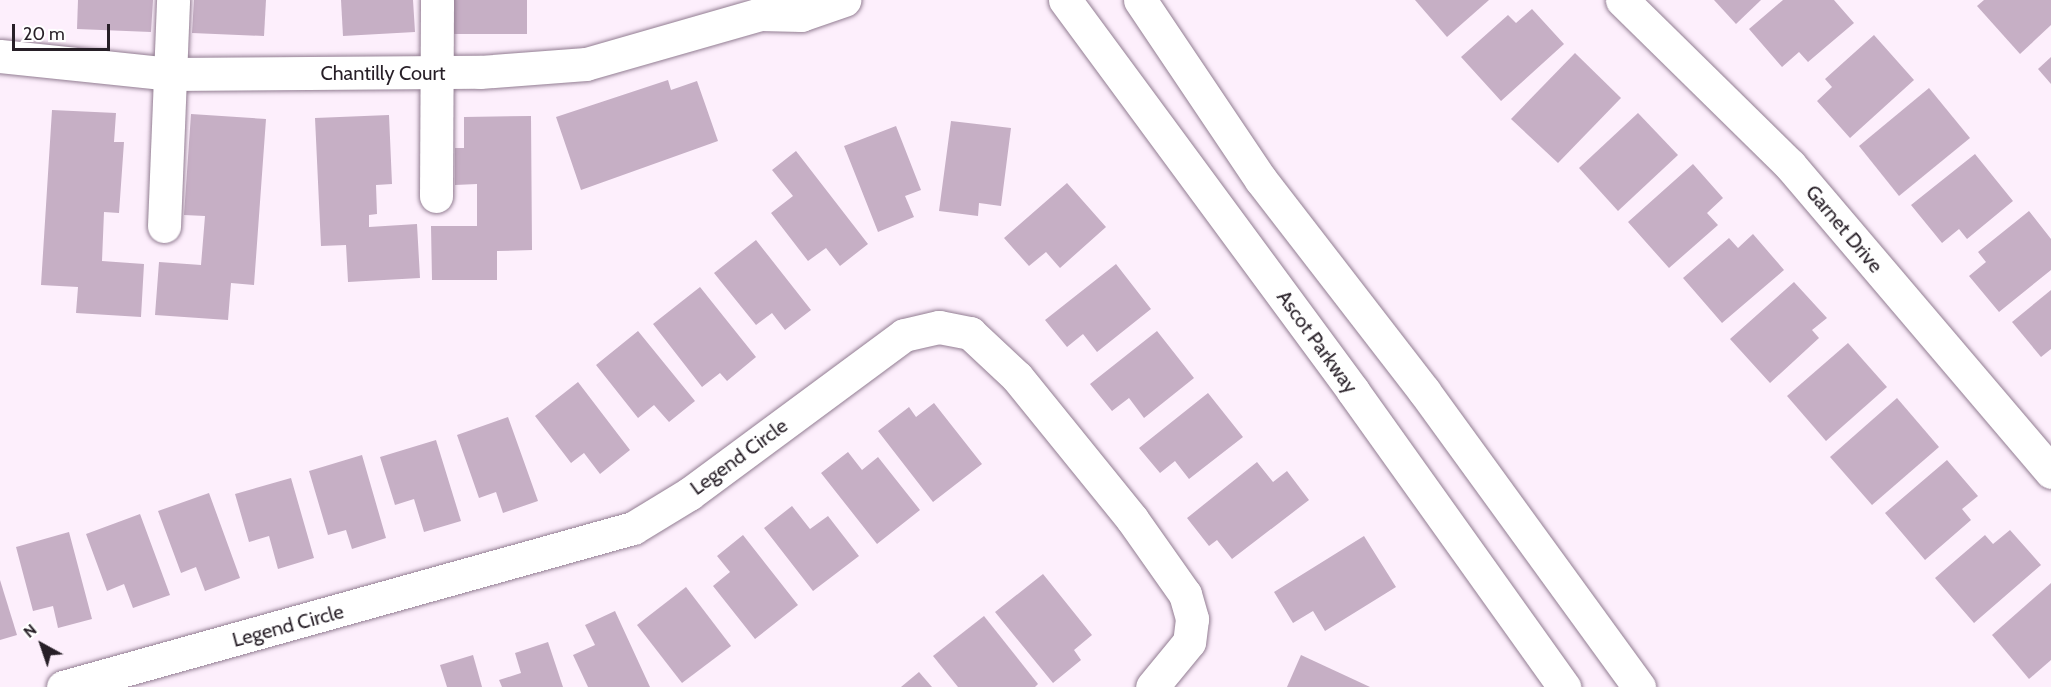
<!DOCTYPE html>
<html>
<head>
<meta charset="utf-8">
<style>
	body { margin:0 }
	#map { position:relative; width:2051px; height:687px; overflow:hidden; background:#fdeffc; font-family:Cabin,sans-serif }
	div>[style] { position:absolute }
	.building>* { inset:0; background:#c6afc5 }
	.roads { filter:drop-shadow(0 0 2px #927d92) drop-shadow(0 0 2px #927d92) }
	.minor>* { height:33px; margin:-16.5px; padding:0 16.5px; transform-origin:16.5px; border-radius:16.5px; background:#fff }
	.major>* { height:33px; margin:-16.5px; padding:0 16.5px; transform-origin:16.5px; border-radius:16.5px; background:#fff }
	span { translate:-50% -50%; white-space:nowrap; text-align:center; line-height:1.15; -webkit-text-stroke:5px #fff; paint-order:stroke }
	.street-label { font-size:20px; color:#271f27 }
	.north { position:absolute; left:12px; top:615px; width:60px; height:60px; -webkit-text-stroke:4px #fff; paint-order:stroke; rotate:320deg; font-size:16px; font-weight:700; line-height:24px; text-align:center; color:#271f27 }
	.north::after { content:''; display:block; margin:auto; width:21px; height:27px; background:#271f27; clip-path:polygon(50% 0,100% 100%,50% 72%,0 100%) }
	.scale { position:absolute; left:12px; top:24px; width:98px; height:27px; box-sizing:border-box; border:3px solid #271f27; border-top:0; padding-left:8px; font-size:18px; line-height:21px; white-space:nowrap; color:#271f27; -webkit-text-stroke:4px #fff; paint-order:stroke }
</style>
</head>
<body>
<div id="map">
	<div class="building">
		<div style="clip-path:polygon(78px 0,153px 0,151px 32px,77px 29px)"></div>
		<div style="clip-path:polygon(194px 0,266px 0,264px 36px,192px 33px)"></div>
		<div style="clip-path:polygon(341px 0,413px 0,415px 32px,343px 36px)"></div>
		<div style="clip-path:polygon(454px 0,527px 0,527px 34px,454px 34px)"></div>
		<div style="clip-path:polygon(1415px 0,1489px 0,1447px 37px)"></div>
		<div style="clip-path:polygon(1714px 0,1761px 0,1736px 24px)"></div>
		<div style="clip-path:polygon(1783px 0,1834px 0,1854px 23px,1808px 62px,1799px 52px,1782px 67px,1749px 29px)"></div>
		<div style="clip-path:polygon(1984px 0,2051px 0,2051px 25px,2020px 54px,1977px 6px)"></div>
		<div style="clip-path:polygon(1532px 9px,1564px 44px,1501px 101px,1461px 57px,1508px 15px,1516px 23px)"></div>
		<div style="clip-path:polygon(1874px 35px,1914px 80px,1850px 138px,1817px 101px,1832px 87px,1825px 79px)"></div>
		<div style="clip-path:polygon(1575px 53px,1621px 98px,1558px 163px,1511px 119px)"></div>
		<div style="clip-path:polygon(2051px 57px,2051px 84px,2038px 69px)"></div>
		<div style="clip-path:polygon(668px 80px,671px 90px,697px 81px,718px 141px,581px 190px,556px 117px)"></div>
		<div style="clip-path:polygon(1929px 88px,1970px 138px,1899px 196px,1859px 146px)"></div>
		<div style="clip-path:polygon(52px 110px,116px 113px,114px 142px,124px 142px,119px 213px,104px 212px,102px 261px,144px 264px,141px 317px,76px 313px,78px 287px,41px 285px)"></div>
		<div style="clip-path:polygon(1638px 113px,1678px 155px,1618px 211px,1579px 168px)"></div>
		<div style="clip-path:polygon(191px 114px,266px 119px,254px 285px,231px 283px,228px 320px,155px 315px,159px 262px,201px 265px,205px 216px,184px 215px)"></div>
		<div style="clip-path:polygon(389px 115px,392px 184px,376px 185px,377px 214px,369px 215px,369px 227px,417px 224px,420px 278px,348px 282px,346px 245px,321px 246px,315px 118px)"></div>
		<div style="clip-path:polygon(531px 116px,532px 250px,497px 251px,497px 280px,432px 280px,431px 226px,477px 226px,477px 184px,455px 185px,455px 148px,464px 148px,464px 117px)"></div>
		<div style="clip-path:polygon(951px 121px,1011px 128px,1001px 206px,979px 203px,978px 216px,939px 211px)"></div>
		<div style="clip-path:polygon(896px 126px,921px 190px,905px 196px,914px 217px,878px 232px,844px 146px)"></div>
		<div style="clip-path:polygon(796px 151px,868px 244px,840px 266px,826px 248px,808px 261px,771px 213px,793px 196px,772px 170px)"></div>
		<div style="clip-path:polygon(1975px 154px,2013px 201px,1967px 239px,1959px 229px,1942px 243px,1911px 205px)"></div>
		<div style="clip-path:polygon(1693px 164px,1723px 198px,1707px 213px,1718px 225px,1669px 268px,1628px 222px)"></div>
		<div style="clip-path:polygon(1067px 183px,1106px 227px,1060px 268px,1046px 252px,1029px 266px,1004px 238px)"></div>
		<div style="clip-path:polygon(2029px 211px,2051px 239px,2051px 270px,1999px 312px,1969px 276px,1986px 262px,1978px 252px)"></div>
		<div style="clip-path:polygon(1753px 234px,1784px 270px,1722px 323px,1683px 278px,1729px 238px,1738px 248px)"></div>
		<div style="clip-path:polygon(756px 240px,811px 310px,785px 330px,772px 313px,756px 325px,714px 273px)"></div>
		<div style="clip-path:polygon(1116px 264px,1151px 309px,1097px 352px,1083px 334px,1067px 347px,1045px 320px)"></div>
		<div style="clip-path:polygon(1794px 282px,1827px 318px,1812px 330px,1819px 338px,1770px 383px,1730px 339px)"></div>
		<div style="clip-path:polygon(700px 287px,756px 357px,727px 381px,720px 373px,702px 387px,653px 324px)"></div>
		<div style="clip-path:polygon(2051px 290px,2051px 349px,2041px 357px,2012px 322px)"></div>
		<div style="clip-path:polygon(638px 331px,695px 401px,669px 422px,654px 405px,638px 418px,596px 365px)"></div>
		<div style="clip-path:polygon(1157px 331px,1194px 378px,1144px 418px,1129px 398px,1112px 411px,1090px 384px)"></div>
		<div style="clip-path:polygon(1848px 343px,1887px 387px,1826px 441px,1787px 396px)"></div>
		<div style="clip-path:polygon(578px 382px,630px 450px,600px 474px,584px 453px,571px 463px,535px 416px)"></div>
		<div style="clip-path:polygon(1208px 393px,1243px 437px,1189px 479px,1175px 461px,1160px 473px,1139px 448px)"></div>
		<div style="clip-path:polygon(1897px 398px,1939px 447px,1872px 505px,1830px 457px)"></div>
		<div style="clip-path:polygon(934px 403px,982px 464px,933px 502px,878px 431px,909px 407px,916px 417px)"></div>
		<div style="clip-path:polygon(508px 417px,538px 501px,503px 513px,496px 492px,479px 498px,457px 435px)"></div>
		<div style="clip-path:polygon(436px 440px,461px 521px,424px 532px,414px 499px,395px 505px,380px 457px)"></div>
		<div style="clip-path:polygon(848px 452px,862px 470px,878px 457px,920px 510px,877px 544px,821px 473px)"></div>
		<div style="clip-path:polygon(362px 455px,386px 538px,352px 549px,346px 530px,328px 535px,309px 471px)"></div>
		<div style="clip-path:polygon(1947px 460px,1978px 496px,1962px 509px,1971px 520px,1925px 560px,1885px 513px)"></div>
		<div style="clip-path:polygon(1257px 462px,1273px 482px,1287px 471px,1309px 500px,1232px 559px,1217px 540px,1209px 546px,1187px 518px)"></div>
		<div style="clip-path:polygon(291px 478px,314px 558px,278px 569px,269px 536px,249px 542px,235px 494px)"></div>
		<div style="clip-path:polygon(209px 493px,240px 578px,205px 591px,196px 567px,181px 573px,158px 511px)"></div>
		<div style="clip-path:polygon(792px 506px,810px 529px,828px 516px,859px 556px,813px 591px,764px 528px)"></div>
		<div style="clip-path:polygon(140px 514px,170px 595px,133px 608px,124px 584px,107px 591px,86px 534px)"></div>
		<div style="clip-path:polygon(2010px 530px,2041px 565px,1974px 623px,1935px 578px,1985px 535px,1993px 544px)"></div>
		<div style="clip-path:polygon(69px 532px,92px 619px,58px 628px,53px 606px,33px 611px,16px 547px)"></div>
		<div style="clip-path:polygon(743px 535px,798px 605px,755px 639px,713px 586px,730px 572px,717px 556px)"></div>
		<div style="clip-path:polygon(1364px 536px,1396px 587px,1325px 631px,1313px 611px,1293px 623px,1274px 592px)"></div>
		<div style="clip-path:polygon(1043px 574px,1092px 635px,1074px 650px,1081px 660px,1053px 683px,995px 612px)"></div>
		<div style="clip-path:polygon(0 580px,17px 635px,0 640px)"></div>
		<div style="clip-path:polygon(2051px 583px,2051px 660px,2029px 679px,1992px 635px)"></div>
		<div style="clip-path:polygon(686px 587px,731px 646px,682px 683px,637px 625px)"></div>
		<div style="clip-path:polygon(615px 611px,650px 687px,588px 687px,573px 655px,595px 645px,585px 625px)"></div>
		<div style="clip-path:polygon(984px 616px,1038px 684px,1035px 687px,958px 687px,933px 656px)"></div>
		<div style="clip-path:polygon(548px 642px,563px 687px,502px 687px,499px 680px,521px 673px,515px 653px)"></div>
		<div style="clip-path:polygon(473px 655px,482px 687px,447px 687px,440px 665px)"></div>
		<div style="clip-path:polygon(1301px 655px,1370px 687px,1287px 687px)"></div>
		<div style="clip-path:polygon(919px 672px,932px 687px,901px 687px)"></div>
	</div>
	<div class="roads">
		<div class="minor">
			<div style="left:1622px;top:0;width:235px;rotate:44.5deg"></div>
			<div style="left:1790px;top:165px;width:403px;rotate:49.6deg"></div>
			<div style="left:760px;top:14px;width:41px;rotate:1.4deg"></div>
			<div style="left:801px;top:15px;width:46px;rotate:-19.2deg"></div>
			<div style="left:0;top:56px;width:171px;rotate:6deg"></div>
			<div style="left:170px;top:74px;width:310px;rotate:-0.4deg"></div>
			<div style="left:480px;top:72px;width:106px;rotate:-4.3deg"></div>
			<div style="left:586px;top:64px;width:181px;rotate:-16deg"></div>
			<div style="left:760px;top:14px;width:30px;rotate:-28deg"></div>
			<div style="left:436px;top:196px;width:196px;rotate:-89.7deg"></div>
			<div style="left:164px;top:226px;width:226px;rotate:-87.7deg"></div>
			<div style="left:63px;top:687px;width:592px;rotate:-15.59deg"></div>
			<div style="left:633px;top:528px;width:66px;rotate:-31.3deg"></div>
			<div style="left:689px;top:494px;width:267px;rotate:-36.5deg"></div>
			<div style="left:904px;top:335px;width:36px;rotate:-13deg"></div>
			<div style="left:939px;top:327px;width:32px;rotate:11deg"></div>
			<div style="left:970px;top:333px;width:64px;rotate:43.1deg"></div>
			<div style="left:1017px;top:377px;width:183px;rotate:51deg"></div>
			<div style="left:1132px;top:519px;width:92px;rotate:54.8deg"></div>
			<div style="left:1185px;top:594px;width:26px;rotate:74deg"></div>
			<div style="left:1192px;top:619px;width:23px;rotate:97deg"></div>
			<div style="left:1189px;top:642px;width:58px;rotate:129.4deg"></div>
		</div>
		<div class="major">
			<div style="left:1065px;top:0;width:486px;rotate:53.6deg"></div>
			<div style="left:1353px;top:391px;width:364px;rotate:54.5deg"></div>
			<div style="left:1140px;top:0;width:217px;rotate:56.1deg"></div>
			<div style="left:1261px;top:180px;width:267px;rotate:52.3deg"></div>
			<div style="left:1424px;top:391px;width:366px;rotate:54deg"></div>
		</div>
	</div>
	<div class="street-label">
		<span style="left:383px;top:73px">Chantilly Court</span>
		<span style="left:1844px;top:229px;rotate:50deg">Garnet Drive</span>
		<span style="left:1317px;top:342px;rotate:54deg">Ascot Parkway</span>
		<span style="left:739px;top:457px;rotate:-36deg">Legend Circle</span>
		<span style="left:288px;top:626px;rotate:-15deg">Legend Circle</span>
	</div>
	<div class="north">N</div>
	<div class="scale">20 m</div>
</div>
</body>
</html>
